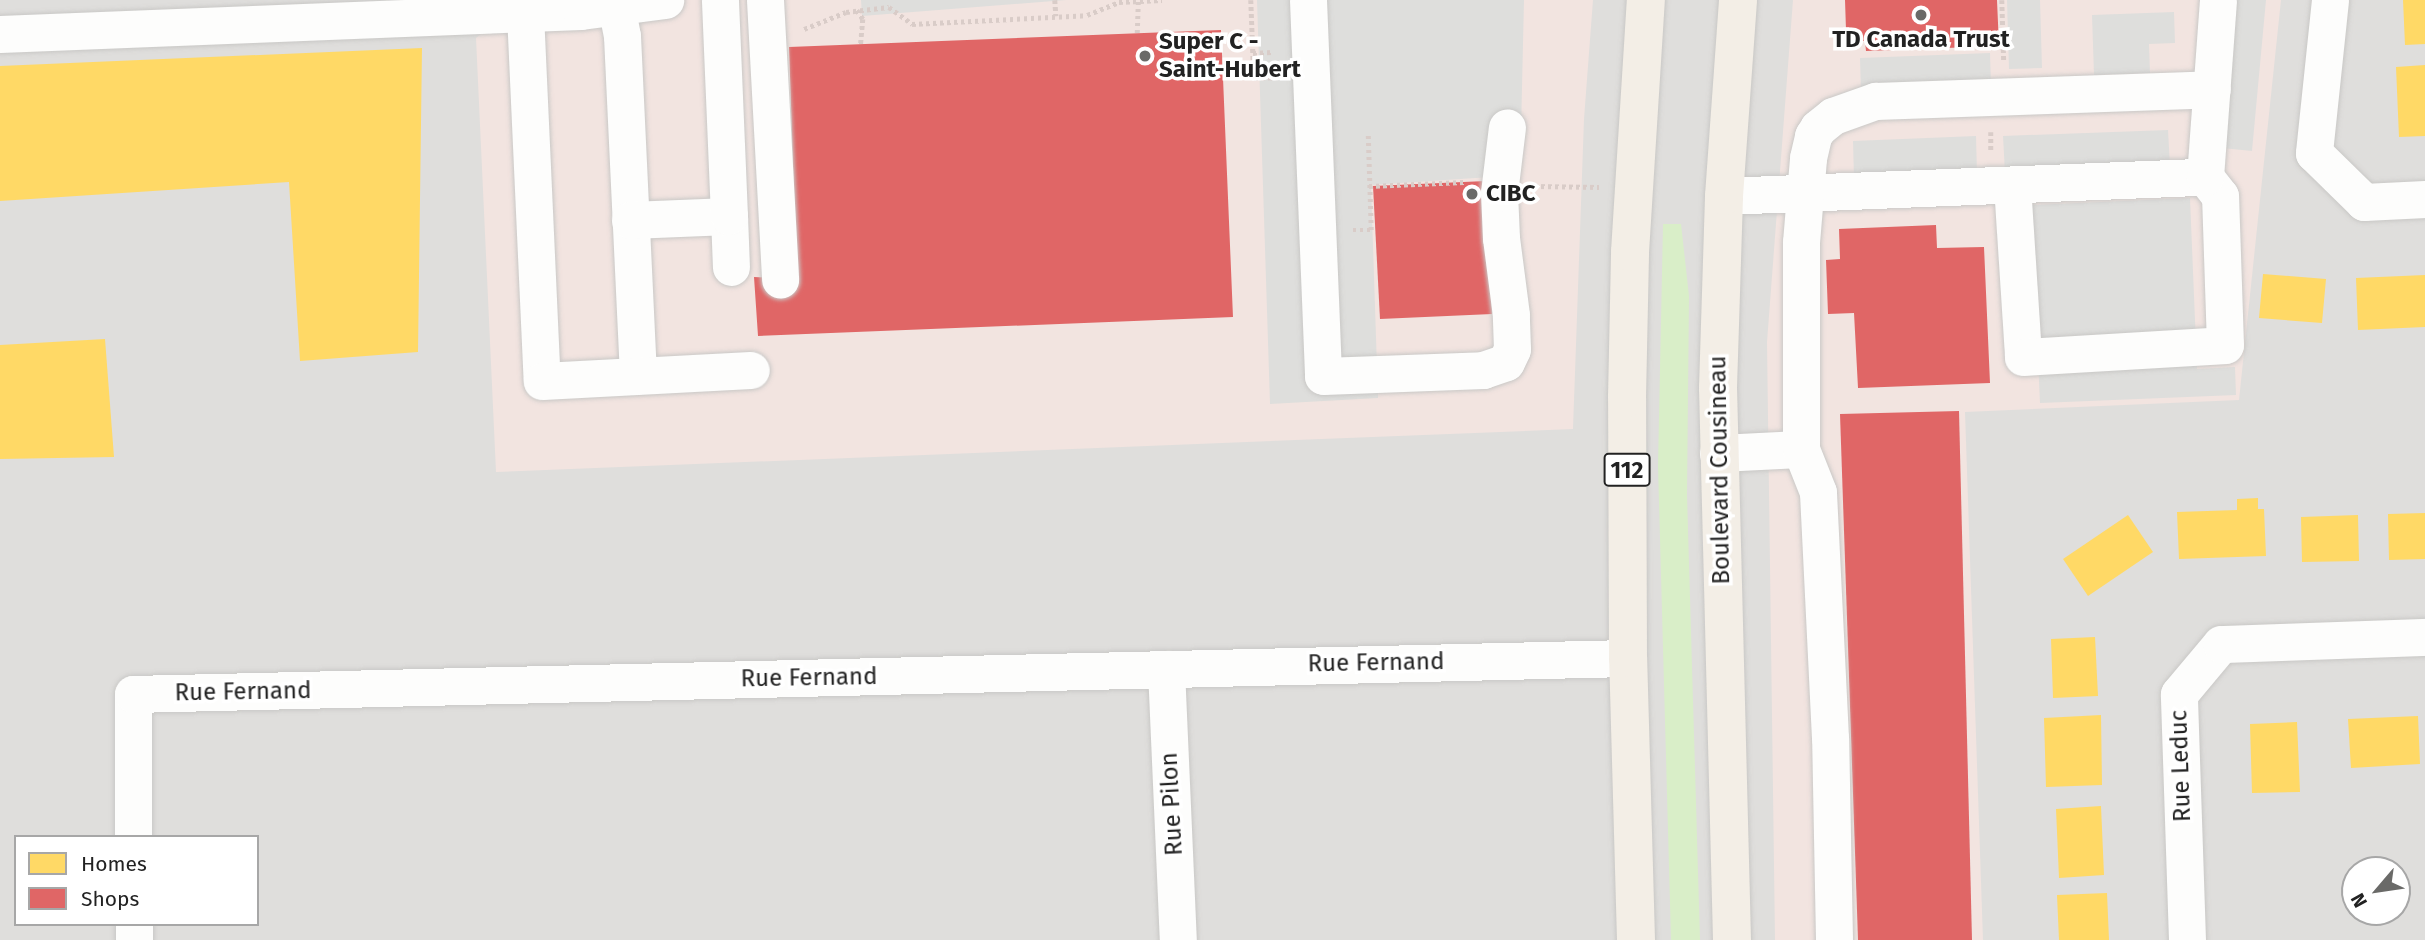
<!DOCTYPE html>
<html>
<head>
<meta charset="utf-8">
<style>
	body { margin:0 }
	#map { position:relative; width:2425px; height:940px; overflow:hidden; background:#f0efea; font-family:"Fira Sans",sans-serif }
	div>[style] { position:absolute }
	.residential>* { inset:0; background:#dfdedc }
	.commercial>* { inset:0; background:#f2e4e0 }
	.religious>* { inset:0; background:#dededc }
	.grass>* { inset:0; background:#d9eec8 }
	.homes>* { inset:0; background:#ffd966 }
	.shops>* { inset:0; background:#e06666 }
	.path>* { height:4.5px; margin-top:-2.25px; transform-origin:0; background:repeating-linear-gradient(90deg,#d9ccc8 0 3.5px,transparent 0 7px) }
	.roads { filter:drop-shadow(0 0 2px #c9c8c6) drop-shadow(0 0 2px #c9c8c6) }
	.minor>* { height:37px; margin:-18.5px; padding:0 18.5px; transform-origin:18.5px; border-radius:18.5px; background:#fdfdfc }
	.major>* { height:38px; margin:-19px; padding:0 19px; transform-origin:19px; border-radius:19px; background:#f3eee6 }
	.dots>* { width:19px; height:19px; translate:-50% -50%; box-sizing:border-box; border:4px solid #fff; border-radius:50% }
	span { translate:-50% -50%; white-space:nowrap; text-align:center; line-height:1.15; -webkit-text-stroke:7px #fff; paint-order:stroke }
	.shield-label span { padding:2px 5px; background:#fff; border:2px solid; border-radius:5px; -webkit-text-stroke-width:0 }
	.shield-label { font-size:23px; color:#222; font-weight:700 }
	.poi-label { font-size:24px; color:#222; font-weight:700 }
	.left { translate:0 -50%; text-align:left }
	.street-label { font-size:24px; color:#222 }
	.legend { position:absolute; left:14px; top:835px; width:245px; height:91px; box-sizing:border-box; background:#fff; border:2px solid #a7a7a7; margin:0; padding:9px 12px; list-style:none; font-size:21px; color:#222 }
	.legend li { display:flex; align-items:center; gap:14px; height:35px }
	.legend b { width:35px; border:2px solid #a7a7a7 }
	.north { position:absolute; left:2341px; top:856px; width:70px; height:70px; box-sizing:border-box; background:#fff; border:2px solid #a7a7a7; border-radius:50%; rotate:241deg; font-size:19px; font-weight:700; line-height:28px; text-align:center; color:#222 }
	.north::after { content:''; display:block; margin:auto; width:24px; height:32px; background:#6a6a68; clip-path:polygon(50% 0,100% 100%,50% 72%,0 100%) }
</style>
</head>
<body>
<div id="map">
	<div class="residential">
		<div style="clip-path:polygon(evenodd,0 0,2425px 0,2425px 940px,0 940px,0 0,16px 837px,257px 837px,257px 924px,16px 924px,16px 837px,0 0,2355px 870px,2397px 870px,2397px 912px,2355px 912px,2355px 870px)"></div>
	</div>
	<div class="commercial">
		<div style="clip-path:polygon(519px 0,1593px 0,1584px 119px,1573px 429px,496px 472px,476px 38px)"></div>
		<div style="clip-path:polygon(1793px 0,2281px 0,2239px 400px,1965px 412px,1983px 940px,1775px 940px,1767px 342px)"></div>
	</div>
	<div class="religious">
		<div style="clip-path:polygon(861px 0,1066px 0,862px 16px)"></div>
		<div style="clip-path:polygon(1257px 0,1524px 0,1520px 175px,1371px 185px,1378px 398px,1270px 404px)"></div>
		<div style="clip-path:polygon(2007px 0,2040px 0,2042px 68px,2009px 69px)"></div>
		<div style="clip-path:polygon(2236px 0,2266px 0,2252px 151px,2222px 148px)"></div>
		<div style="clip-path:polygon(2174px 12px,2175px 43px,2149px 44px,2150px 73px,2094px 75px,2092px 15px)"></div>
		<div style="clip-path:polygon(1990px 53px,1991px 87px,1861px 92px,1860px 58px)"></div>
		<div style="clip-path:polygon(2168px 130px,2170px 166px,2005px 173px,2003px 136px)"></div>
		<div style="clip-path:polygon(1976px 136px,1977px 174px,1854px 179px,1853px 141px)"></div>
		<div style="clip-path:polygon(2190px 198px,2197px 369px,2235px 367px,2236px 395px,2040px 403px,2031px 205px)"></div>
	</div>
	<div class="grass">
		<div style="clip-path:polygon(1663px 224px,1681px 224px,1689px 296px,1687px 495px,1700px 940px,1671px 940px,1658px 466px)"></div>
	</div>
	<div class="homes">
		<div style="clip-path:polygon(2403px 0,2425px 0,2425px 44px,2405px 45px)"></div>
		<div style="clip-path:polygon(422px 48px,418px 352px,300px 361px,289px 182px,0 201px,0 66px)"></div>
		<div style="clip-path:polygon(2425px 65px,2425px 136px,2399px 137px,2396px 67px)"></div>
		<div style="clip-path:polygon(2263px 274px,2326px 279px,2322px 323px,2259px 318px)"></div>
		<div style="clip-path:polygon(2425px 275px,2425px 327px,2358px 330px,2356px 278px)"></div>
		<div style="clip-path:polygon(105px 339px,114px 457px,0 459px,0 345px)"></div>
		<div style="clip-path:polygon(2258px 498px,2258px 509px,2264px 509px,2266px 556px,2179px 559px,2177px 512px,2237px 510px,2237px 499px)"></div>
		<div style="clip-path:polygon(2425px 513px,2425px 559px,2389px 560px,2388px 514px)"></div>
		<div style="clip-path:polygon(2128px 515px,2153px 552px,2088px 596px,2063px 559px)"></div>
		<div style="clip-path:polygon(2358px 515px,2359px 561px,2302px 562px,2301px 517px)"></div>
		<div style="clip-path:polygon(2095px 637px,2098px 696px,2053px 698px,2051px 639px)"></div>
		<div style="clip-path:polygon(2101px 715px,2102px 785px,2046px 787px,2044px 718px)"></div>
		<div style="clip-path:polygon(2418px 716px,2420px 764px,2351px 768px,2348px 719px)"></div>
		<div style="clip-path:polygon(2297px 722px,2300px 792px,2252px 793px,2250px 724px)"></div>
		<div style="clip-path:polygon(2101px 806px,2104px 875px,2059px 878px,2056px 809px)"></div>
		<div style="clip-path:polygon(2107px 893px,2109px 940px,2059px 940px,2057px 895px)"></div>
	</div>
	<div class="shops">
		<div style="clip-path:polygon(1845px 0,1997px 0,1999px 46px,1866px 51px,1865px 41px,1855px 41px,1854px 29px,1846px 30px)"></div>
		<div style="clip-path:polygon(1221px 30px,1233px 317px,758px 336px,754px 277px,797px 279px,789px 47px)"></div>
		<div style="clip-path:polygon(1486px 181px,1492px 314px,1380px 319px,1373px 186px)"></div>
		<div style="clip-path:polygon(1936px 225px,1937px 248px,1984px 247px,1990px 383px,1858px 388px,1854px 313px,1828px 314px,1826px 260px,1840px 259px,1839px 229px)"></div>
		<div style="clip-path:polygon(1959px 411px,1972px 940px,1858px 940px,1840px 414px)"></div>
	</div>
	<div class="path">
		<div style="left:1055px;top:0;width:16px;rotate:86deg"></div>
		<div style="left:1251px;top:0;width:78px;rotate:87.8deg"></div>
		<div style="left:1254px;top:78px;width:23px;rotate:-2deg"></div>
		<div style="left:2002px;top:0;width:62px;rotate:88.2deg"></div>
		<div style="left:857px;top:10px;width:11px;rotate:56deg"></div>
		<div style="left:863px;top:19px;width:25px;rotate:95deg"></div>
		<div style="left:804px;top:29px;width:45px;rotate:-22deg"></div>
		<div style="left:846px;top:12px;width:43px;rotate:-6.6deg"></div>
		<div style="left:889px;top:7px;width:29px;rotate:36deg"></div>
		<div style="left:912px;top:24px;width:175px;rotate:-2.9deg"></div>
		<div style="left:1087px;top:15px;width:35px;rotate:-22deg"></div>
		<div style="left:1119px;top:2px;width:43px;rotate:-2.7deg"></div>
		<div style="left:1137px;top:33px;width:32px;rotate:-88deg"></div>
		<div style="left:1253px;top:53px;width:20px;rotate:-3deg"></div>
		<div style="left:1991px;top:132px;width:19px;rotate:90deg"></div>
		<div style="left:1369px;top:186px;width:95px;rotate:-2.4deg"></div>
		<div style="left:1534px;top:186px;width:65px;rotate:0.9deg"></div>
		<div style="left:1353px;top:230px;width:18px"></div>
		<div style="left:1371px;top:230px;width:97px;rotate:-91.8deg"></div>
	</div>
	<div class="roads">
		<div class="minor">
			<div style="left:615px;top:0;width:37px;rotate:79deg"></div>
			<div style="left:622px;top:36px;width:340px;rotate:87.3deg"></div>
			<div style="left:765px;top:0;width:280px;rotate:86.9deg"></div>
			<div style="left:1308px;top:0;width:376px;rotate:87.7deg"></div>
			<div style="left:1323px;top:376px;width:160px;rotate:-2.1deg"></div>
			<div style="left:1483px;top:370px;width:24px;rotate:-19deg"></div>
			<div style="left:1506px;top:362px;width:14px;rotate:-65deg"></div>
			<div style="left:1512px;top:349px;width:34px;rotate:-92deg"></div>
			<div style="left:1511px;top:315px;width:78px;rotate:-97.4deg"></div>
			<div style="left:1501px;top:238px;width:45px;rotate:-92.5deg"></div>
			<div style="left:1499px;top:193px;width:66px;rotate:-83.1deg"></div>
			<div style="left:2330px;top:0;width:154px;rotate:96deg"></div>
			<div style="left:2314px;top:153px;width:70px;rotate:44.4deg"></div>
			<div style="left:2364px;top:202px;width:61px;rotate:-2.8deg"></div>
			<div style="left:525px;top:13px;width:368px;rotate:87.4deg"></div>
			<div style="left:542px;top:381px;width:209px;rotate:-3deg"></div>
			<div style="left:0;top:34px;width:581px;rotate:-2.27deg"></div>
			<div style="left:581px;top:11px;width:85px;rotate:-7.5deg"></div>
			<div style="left:2012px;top:185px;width:172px;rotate:86.3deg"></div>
			<div style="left:2023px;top:357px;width:202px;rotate:-3.4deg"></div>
			<div style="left:2225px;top:345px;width:149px;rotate:-91.9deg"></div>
			<div style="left:2220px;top:196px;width:24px;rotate:-128deg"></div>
			<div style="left:1724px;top:196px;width:481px;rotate:-2.3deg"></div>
			<div style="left:2205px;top:177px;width:177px;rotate:-85.8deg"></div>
			<div style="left:729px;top:216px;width:51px;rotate:87.8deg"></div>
			<div style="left:630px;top:220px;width:99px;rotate:-2.3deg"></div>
			<div style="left:729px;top:216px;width:216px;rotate:-92.4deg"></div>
			<div style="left:1718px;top:453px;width:83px;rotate:-2.8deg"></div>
			<div style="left:1166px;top:669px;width:271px;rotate:87.5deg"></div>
			<div style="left:133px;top:837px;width:143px;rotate:-90deg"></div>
			<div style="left:133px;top:694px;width:1495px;rotate:-1.38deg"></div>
			<div style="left:134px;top:924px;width:16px;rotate:90deg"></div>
			<div style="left:1834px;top:940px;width:202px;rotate:-91.1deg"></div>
			<div style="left:1830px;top:738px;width:246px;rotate:-92.8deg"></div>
			<div style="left:1818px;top:492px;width:46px;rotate:-111.6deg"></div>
			<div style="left:1801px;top:449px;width:207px;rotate:-90deg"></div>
			<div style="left:1801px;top:242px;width:84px;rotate:-85.2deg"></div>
			<div style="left:1808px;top:158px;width:23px;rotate:-77deg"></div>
			<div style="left:1813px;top:136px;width:9px;rotate:-58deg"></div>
			<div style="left:1818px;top:128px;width:19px;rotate:-39deg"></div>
			<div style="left:1833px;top:116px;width:45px;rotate:-19.7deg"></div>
			<div style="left:1875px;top:101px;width:337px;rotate:-2deg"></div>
			<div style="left:2187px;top:940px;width:246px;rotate:-91.9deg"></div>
			<div style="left:2179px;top:694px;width:65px;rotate:-50deg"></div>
			<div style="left:2221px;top:644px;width:204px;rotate:-2deg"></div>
		</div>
		<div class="major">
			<div style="left:1636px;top:940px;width:282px;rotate:-91.6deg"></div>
			<div style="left:1628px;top:658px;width:260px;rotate:-90.2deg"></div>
			<div style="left:1627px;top:398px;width:146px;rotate:-88.8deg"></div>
			<div style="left:1630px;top:252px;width:253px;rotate:-86.4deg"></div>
			<div style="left:1732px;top:940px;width:552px;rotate:-91.45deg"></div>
			<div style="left:1718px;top:388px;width:192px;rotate:-88.2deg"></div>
			<div style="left:1724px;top:196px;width:196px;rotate:-85.9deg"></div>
		</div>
	</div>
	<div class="dots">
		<div style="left:1921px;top:15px;background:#6a6a68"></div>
		<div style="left:1145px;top:56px;background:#6a6a68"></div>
		<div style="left:1472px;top:194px;background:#6a6a68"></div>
	</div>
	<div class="shield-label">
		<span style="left:1627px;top:470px">112</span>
	</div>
	<div class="poi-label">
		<span style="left:1921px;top:40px">TD Canada Trust</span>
		<span class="left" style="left:1159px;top:56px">Super C -<br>Saint-Hubert</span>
		<span class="left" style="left:1486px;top:194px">CIBC</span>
	</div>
	<div class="street-label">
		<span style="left:1720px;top:470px;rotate:-91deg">Boulevard Cousineau</span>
		<span style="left:1376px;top:663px;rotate:-1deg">Rue Fernand</span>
		<span style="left:809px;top:678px;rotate:-1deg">Rue Fernand</span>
		<span style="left:243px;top:692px;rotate:-1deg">Rue Fernand</span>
		<span style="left:2181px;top:766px;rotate:-92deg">Rue Leduc</span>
		<span style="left:1172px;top:804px;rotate:-93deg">Rue Pilon</span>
	</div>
	<ul class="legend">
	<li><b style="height:19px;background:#ffd966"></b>Homes</li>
	<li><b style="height:19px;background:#e06666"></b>Shops</li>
	</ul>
	<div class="north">N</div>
</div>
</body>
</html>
